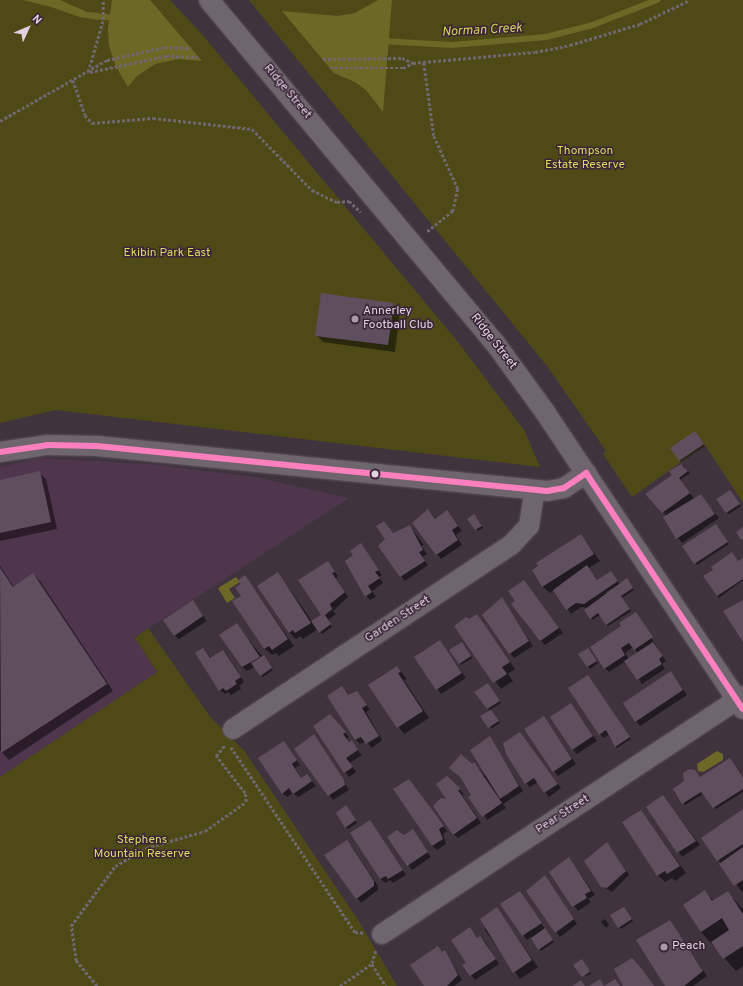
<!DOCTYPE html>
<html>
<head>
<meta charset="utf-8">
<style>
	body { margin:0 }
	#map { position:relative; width:743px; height:986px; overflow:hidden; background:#3f343e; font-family:Overpass,sans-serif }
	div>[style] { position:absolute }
	.built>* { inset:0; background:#4f364d }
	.green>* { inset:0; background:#4e4a17 }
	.water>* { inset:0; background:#6c6927 }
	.shadow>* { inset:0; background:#0007 }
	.stream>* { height:5.5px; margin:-2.75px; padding:0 2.75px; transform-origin:2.75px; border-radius:2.75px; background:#6c6927 }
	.building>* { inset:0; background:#5f4e5e }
	.path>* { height:2.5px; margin-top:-1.25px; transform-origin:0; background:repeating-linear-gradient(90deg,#6f676e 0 3px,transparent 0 5px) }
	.roads { filter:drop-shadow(0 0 1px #5a5059) drop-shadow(0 0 1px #5a5059) }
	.minor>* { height:20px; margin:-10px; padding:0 10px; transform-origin:10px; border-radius:10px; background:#6e656d }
	.bus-1>* { height:6px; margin:-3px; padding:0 3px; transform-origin:3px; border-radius:3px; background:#fe7fbf }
	.dots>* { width:11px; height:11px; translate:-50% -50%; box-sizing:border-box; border:2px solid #3a2538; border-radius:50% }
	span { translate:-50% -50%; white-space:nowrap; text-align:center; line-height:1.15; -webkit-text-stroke:3px #3a2538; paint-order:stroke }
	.street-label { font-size:12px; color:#e0d2de }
	.park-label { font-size:12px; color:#e0da5c }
	.poi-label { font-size:12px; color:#e0d2de }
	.left { translate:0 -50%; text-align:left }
	.water-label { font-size:13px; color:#d9d354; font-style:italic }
	.north { position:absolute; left:8px; top:8px; width:40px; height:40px; -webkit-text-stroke:3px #3a2538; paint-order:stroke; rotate:46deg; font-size:11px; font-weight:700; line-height:16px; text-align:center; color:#e0d2de }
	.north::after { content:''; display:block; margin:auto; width:14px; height:18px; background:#e0d2de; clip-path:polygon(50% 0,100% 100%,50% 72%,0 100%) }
</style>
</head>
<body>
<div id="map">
	<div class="built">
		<div style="clip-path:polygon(40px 458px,149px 464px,254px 477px,349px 498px,135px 637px,157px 672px,0 777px,0 467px)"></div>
	</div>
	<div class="green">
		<div style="clip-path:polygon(0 0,170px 0,200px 32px,458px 342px,524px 430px,540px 467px,56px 410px,0 423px)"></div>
		<div style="clip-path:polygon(249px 0,743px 0,743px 503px,705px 445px,632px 497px,603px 454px,606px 451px,547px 366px)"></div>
		<div style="clip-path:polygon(148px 628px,211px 718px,245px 752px,358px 920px,397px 986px,0 986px,0 777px,157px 672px,135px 638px)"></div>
	</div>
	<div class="water">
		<div style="clip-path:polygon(23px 0,60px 0,87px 12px,100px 13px,99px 20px,80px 17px,51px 7px)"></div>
		<div style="clip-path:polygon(112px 0,150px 0,202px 61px,179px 59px,155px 64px,136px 77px,128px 87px,116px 67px,109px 45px,108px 29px)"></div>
		<div style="clip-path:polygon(378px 0,392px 0,383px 112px,366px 90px,355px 82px,334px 73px,282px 11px,338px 16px,355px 13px)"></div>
		<div style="clip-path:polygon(236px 577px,240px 582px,229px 589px,235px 598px,227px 603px,218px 588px)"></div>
		<div style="clip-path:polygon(717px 751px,723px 754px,723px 760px,703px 772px,698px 771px,697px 764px)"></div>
	</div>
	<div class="shadow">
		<div style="clip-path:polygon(393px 304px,400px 311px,395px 352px,323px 342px,316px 335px)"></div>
		<div style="clip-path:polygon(697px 435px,705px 446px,681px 462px,679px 460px)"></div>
		<div style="clip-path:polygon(683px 465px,690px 473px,680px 480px,695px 500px,701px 496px,719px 518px,682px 543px,664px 518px,667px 516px,646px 495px,673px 476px,671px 472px)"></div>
		<div style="clip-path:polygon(39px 473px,46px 479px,57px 529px,0 541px,0 481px)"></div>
		<div style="clip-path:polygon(732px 493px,741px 506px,729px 514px,727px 513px)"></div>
		<div style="clip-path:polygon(428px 510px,436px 519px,447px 512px,462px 531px,456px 535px,462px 545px,441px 559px,437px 554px)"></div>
		<div style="clip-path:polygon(476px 517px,483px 528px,478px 531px,469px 519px)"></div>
		<div style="clip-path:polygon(410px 526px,424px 545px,421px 546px,427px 554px,422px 557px,428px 565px,405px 581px,401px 576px,393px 535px)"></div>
		<div style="clip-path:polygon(718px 527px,729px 544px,697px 565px,684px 547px)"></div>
		<div style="clip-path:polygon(evenodd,581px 535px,600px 561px,589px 568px,598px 581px,613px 574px,620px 585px,628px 581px,634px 590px,622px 598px,631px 611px,608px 626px,600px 615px,592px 620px,589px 608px,581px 607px,571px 614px,554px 590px,550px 593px,543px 587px,533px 571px,581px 535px,616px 586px,617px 587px,607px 594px,606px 592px,616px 586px)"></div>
		<div style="clip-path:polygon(361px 545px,382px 575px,379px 577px,383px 583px,372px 591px,376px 597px,370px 600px,366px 596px,355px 555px)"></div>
		<div style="clip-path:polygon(743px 559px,743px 580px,719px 598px,705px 577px)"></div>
		<div style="clip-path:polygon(evenodd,327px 562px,338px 576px,336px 578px,348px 597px,333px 611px,336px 614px,328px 620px,332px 627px,322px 634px,318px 629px,303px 639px,300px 636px,296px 639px,289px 632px,278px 573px,312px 621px,322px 616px,327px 562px,336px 606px,324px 616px,323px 614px,336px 606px)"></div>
		<div style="clip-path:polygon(0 566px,14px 587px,33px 574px,40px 581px,113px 691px,9px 760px,0 750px)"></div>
		<div style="clip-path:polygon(245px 576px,294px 646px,279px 656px,276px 653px,272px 655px,265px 649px,234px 601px,242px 596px,242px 585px)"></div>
		<div style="clip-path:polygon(524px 582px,563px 633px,545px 645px,530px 629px,513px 604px,517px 601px)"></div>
		<div style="clip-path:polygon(502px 598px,533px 646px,514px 658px,483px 615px)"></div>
		<div style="clip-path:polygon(193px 602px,207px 621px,179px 639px,174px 635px)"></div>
		<div style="clip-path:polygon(evenodd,635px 613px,666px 661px,662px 664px,665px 669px,642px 684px,626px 661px,609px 672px,605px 668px,622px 626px,635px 613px,633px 647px,638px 653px,629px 659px,625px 653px,633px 647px)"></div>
		<div style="clip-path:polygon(477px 615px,515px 669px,508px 674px,513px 681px,501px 689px,456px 626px)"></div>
		<div style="clip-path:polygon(237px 625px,273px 670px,263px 677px,255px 667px,247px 671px,242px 667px)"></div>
		<div style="clip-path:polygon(440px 641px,466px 678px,441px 694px,416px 657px)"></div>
		<div style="clip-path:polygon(464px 645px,472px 658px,461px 665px,460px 664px)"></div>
		<div style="clip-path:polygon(203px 649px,211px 658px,222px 651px,227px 655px,244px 682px,239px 686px,241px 689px,231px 695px,228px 692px,225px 694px,220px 690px)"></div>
		<div style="clip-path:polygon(589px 651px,598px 663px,590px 669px,579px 654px)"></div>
		<div style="clip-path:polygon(397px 667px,407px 679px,404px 680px,429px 718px,404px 734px,369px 685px)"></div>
		<div style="clip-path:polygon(671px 672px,687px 695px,640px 726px,636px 721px)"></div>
		<div style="clip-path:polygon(588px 676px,631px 739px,617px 748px,608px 735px,604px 738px,600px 734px)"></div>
		<div style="clip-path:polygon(490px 686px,501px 703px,490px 710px,500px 723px,491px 729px,490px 711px,488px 708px)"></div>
		<div style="clip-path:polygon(342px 687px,349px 696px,357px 692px,370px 710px,366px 712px,382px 740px,372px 748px,366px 741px,360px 744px,356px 740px,328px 697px)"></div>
		<div style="clip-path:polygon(571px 704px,597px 741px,577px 754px,573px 750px)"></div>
		<div style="clip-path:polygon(544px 717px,576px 764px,558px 776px,554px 771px)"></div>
		<div style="clip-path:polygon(334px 720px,349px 737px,347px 739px,362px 755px,350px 763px,356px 772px,349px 777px,314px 726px)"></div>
		<div style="clip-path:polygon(313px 735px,349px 790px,333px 800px,296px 749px)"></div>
		<div style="clip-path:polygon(490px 738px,523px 791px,503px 804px,506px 808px,487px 820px,472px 795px,474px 763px,485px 776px,487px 775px)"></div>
		<div style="clip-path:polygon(524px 738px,561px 788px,549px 797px,538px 782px,530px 787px,526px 783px)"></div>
		<div style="clip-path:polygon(284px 742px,300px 765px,295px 768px,302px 779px,307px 775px,316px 786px,298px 797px,293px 793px,287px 797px,282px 793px)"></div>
		<div style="clip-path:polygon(447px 777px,464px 794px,462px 795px,481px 823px,458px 838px,453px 834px)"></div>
		<div style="clip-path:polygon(700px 778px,743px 778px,743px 792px,716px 809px,703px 794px,685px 805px,674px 789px,685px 782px)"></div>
		<div style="clip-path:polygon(409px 780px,447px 831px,443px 834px,446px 844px,437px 850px,432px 846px)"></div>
		<div style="clip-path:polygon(663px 796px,700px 845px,682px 857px,647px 807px)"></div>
		<div style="clip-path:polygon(348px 809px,357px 823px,348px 829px,346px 827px)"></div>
		<div style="clip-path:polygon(641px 811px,686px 873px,675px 881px,672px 878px,665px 882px,658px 875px,623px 823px)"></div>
		<div style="clip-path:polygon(743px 811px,743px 891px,742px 892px,702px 838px)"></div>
		<div style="clip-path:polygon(370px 821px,406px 875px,393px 883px,390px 880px,385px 883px,381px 879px,351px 833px)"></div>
		<div style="clip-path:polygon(412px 830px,431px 857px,412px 870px,408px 865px,404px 836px)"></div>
		<div style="clip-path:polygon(607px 843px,629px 875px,612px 892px,602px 886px)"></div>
		<div style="clip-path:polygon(351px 846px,378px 886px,378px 890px,361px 903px,325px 855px)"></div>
		<div style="clip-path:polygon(569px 858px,595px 895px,588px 899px,591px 902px,578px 911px,551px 873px)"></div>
		<div style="clip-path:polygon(544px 876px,577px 924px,560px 937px,527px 891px)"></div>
		<div style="clip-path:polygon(520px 892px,554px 942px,541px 951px,531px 937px,527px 940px,523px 935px,502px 904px)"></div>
		<div style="clip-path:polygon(705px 892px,714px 901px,727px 892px,743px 909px,743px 966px,736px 971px,701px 932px)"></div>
		<div style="clip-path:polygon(497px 909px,538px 967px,520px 979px,485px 930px)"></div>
		<div style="clip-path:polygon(625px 910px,633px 921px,621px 929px,619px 927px)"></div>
		<div style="clip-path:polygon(605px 919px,609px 925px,606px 928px,601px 922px)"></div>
		<div style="clip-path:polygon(670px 922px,707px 976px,693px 986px,668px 986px)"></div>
		<div style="clip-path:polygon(470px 928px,478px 939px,480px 938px,485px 942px,499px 964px,475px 980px,471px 975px,467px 963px)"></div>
		<div style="clip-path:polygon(444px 951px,462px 980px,454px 986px,425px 986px)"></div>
		<div style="clip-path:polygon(590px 972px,591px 974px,584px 977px)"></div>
	</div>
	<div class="stream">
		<div style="left:93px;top:16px;width:21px;rotate:5deg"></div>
		<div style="left:382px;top:41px;width:70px;rotate:3.3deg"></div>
		<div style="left:452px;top:45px;width:94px;rotate:-4.9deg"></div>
		<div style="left:546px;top:37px;width:49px;rotate:-14.3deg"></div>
		<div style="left:593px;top:25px;width:69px;rotate:-21.3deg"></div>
	</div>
	<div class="building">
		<div style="clip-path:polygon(321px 293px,394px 303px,388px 345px,315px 336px)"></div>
		<div style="clip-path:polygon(695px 431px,704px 444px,679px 461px,670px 448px)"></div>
		<div style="clip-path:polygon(681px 464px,688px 471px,679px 478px,690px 493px,662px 513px,645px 494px,672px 475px,669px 471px)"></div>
		<div style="clip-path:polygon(40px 471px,51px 522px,0 533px,0 480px)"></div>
		<div style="clip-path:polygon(730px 490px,740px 504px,726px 513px,716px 499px)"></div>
		<div style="clip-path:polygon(701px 494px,715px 514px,676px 539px,663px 517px)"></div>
		<div style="clip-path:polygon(428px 509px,435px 519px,447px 510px,458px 526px,452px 530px,458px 540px,436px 555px,412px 523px)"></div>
		<div style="clip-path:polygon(474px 514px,482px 526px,475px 530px,467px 519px)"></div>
		<div style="clip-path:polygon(384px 521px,393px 533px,410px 525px,423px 550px,419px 552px,425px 561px,400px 577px,378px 546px,385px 539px,376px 526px)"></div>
		<div style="clip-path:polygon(716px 524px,728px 542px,694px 564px,682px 546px)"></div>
		<div style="clip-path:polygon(743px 527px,743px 539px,741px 540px,736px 532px)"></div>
		<div style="clip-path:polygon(581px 534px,594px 554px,542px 587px,532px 570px,538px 566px,536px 563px)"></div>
		<div style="clip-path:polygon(361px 543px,379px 570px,375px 572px,380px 578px,368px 586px,372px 592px,365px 597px,345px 561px,353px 555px,350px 551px)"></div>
		<div style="clip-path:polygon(732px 552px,738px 561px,743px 558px,743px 579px,717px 596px,703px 576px,713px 570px,711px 567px)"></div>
		<div style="clip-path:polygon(328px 561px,335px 572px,332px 573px,345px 592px,330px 604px,332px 609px,325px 615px,331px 624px,319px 633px,311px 621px,321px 615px,298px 580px)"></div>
		<div style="clip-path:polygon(587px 565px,597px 580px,611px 571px,618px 581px,584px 604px,576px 603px,566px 610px,553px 590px)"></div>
		<div style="clip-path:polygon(0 568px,13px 587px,33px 573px,107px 684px,1px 753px)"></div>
		<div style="clip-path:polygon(278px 572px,311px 623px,295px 633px,293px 630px,289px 633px,257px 586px)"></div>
		<div style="clip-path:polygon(245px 575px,288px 639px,272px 650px,269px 646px,264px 649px,232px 601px,241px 596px,235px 588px,240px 584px,238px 580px)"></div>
		<div style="clip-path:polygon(627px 578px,633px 588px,621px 596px,630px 609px,606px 625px,598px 613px,590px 619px,584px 610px)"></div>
		<div style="clip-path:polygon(524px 580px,559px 628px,540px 641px,511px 604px,515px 601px,508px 591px)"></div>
		<div style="clip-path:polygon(502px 597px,529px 641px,509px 654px,482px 615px)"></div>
		<div style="clip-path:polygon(193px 600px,203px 616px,174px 636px,163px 620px)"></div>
		<div style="clip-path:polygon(743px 600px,743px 642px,723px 611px)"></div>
		<div style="clip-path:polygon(636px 612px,653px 637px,634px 650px,629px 643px,621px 648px,625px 655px,604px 669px,590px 647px,621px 626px,619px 623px)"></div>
		<div style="clip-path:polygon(477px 614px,510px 662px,502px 667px,507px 674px,493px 683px,454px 626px,466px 617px,469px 619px)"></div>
		<div style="clip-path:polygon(237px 623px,260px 657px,242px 667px,219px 635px)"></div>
		<div style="clip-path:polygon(440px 640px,462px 673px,436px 690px,414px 657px)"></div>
		<div style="clip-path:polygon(462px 642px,471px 656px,459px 664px,449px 650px)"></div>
		<div style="clip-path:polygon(653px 642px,663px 656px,659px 659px,662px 664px,637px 680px,624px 661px)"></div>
		<div style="clip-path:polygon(203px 648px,210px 658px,223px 650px,241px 677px,235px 681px,237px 684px,226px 691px,223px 688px,219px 691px,195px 653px)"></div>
		<div style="clip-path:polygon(588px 648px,597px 661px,587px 667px,578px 654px)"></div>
		<div style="clip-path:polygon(264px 655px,272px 668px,260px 676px,251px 663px)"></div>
		<div style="clip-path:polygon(397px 666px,401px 672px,398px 673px,423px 711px,397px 728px,368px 685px)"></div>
		<div style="clip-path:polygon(671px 671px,683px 690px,635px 722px,623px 703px)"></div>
		<div style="clip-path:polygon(588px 675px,630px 737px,615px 747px,606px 730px,599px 735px,568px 688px)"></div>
		<div style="clip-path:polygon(488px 683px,500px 701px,487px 709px,474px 692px)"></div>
		<div style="clip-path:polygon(342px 686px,348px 695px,357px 691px,367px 705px,362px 708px,379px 736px,366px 744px,361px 737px,355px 740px,327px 696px)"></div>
		<div style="clip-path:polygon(571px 703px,593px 736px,572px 750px,550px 717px)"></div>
		<div style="clip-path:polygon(491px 710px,499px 721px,488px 728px,480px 716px)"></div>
		<div style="clip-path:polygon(330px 714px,346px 732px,343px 734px,349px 742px,352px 740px,358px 750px,346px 758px,353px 767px,344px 773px,313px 726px)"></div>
		<div style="clip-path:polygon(544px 716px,572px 759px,553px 772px,524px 729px)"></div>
		<div style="clip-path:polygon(520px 732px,558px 784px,544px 793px,534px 778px,525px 784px,506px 754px,503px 743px)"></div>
		<div style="clip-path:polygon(314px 734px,344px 780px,345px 785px,328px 796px,294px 749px)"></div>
		<div style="clip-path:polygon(490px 736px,519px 786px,500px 799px,470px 750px)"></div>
		<div style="clip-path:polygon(284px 741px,297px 760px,292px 764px,301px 778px,307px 774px,312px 781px,293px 794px,289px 788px,282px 794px,258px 758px)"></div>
		<div style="clip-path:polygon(461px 754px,472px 764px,474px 762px,502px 803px,482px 817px,468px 797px,471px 795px,460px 777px,449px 768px)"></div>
		<div style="clip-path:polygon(730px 758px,743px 778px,743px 789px,713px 808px,701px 792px,682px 804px,673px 789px,684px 781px,683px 773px,690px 769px,695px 770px,700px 777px)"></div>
		<div style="clip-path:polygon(447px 776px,461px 789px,458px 790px,477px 818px,453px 835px,433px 806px,441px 798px,446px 799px,436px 784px)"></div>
		<div style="clip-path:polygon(409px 779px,444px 826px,439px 829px,443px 839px,432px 846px,393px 789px)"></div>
		<div style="clip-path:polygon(663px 795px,696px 841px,677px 853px,646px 807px)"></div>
		<div style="clip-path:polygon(346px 805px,356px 820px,345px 828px,336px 813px)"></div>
		<div style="clip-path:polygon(743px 809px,743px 844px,717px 861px,701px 838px)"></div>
		<div style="clip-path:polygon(641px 810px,680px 866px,667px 874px,665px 871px,657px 876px,622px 822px)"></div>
		<div style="clip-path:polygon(370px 820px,403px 870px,388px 879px,386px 876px,380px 879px,350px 833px)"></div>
		<div style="clip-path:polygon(413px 829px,428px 852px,407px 866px,387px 837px,397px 830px,404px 835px)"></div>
		<div style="clip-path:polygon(347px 840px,374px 881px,374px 886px,356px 899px,324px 855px)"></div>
		<div style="clip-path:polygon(607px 842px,626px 871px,607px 888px,601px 887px,584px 861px)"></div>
		<div style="clip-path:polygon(743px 847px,743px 880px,734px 886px,719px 864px)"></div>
		<div style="clip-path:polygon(569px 857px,591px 891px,585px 894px,587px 898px,572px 907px,549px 872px)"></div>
		<div style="clip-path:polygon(545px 875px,574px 919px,555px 933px,526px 891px)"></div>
		<div style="clip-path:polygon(705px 890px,712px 901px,728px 891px,743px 914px,743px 946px,723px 959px,711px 942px,729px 930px,722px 918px,701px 932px,683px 905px)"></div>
		<div style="clip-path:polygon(520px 891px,542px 923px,522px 936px,500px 904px)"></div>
		<div style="clip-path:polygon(497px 907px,532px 960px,513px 973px,480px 919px)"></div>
		<div style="clip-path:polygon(624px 907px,632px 919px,618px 928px,610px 915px)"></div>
		<div style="clip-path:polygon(670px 920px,703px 971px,684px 986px,665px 986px,636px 940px)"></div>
		<div style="clip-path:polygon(470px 927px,477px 938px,480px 936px,496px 959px,470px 976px,462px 965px,466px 963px,451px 940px)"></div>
		<div style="clip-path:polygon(545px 928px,553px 940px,538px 950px,531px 938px)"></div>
		<div style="clip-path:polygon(438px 946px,442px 952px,445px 950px,458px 975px,447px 986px,424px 986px,410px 965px)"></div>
		<div style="clip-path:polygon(632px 958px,642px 969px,654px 986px,623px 986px,614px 969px)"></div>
		<div style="clip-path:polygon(582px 959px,590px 971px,582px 977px,573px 965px)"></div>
		<div style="clip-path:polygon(600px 979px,604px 986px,615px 979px,620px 986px,589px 986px)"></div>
		<div style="clip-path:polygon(581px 980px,585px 986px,572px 986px)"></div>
	</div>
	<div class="path">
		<div style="left:323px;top:59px;width:79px;rotate:-0.7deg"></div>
		<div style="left:402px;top:58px;width:12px;rotate:24deg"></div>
		<div style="left:424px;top:63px;width:74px;rotate:82.2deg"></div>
		<div style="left:434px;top:136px;width:58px;rotate:65.6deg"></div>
		<div style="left:458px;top:189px;width:23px;rotate:103deg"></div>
		<div style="left:453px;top:211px;width:33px;rotate:141deg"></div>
		<div style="left:330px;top:68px;width:73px"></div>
		<div style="left:403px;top:68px;width:11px;rotate:-27deg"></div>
		<div style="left:413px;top:63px;width:122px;rotate:-5.2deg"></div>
		<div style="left:535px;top:52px;width:36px;rotate:-11deg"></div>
		<div style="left:570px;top:45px;width:73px;rotate:-16.7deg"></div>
		<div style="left:640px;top:24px;width:55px;rotate:-25.6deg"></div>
		<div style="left:88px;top:72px;width:54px;rotate:-73.9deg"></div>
		<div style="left:103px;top:20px;width:20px;rotate:-90deg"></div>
		<div style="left:90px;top:72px;width:78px;rotate:-11.9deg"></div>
		<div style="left:166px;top:56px;width:32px;rotate:2deg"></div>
		<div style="left:73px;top:80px;width:37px;rotate:71deg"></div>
		<div style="left:85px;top:115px;width:11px;rotate:49deg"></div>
		<div style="left:92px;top:123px;width:61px;rotate:-4.7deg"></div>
		<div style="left:153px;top:118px;width:100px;rotate:6.3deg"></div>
		<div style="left:252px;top:129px;width:86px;rotate:45.5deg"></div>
		<div style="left:312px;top:190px;width:28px;rotate:26deg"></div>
		<div style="left:337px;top:202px;width:12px;rotate:-5deg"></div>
		<div style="left:349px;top:201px;width:16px;rotate:43deg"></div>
		<div style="left:0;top:121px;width:123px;rotate:-29.7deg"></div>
		<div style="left:107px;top:60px;width:59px;rotate:-12.6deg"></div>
		<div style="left:165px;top:47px;width:26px;rotate:2deg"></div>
		<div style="left:231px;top:747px;width:223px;rotate:56.2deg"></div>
		<div style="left:355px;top:932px;width:10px;rotate:6deg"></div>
		<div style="left:376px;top:951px;width:14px;rotate:107deg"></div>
		<div style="left:372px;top:964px;width:26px;rotate:58deg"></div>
		<div style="left:97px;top:986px;width:33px;rotate:-130deg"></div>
		<div style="left:76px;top:961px;width:35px;rotate:-98deg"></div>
		<div style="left:71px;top:926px;width:74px;rotate:-53.7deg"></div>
		<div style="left:115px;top:866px;width:36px;rotate:-30deg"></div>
		<div style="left:146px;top:848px;width:61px;rotate:-16.1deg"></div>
		<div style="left:205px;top:831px;width:50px;rotate:-35.3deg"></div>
		<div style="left:246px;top:802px;width:9px;rotate:-96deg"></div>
		<div style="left:245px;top:793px;width:47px;rotate:-128.1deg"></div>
		<div style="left:216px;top:756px;width:14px;rotate:-51deg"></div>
		<div style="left:340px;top:986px;width:39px;rotate:-35deg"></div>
	</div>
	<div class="roads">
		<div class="minor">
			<div style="left:209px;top:0;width:447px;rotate:50.2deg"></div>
			<div style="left:495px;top:343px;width:85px;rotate:54.1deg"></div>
			<div style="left:545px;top:412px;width:357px;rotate:56.3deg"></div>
			<div style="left:0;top:452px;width:49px;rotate:-8.3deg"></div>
			<div style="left:48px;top:445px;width:49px;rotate:1.2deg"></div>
			<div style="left:97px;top:446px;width:452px;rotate:5.7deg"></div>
			<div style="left:547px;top:491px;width:17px;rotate:-10deg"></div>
			<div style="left:564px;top:488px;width:27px;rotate:-34deg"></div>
			<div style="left:233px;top:729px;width:335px;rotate:-33.5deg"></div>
			<div style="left:512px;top:544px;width:25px;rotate:-47deg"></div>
			<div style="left:529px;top:526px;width:36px;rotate:-81deg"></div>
			<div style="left:382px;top:934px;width:432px;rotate:-33.4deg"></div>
		</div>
	</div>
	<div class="bus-1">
		<div style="left:0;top:452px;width:49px;rotate:-8.3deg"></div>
		<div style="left:48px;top:445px;width:49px;rotate:1.2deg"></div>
		<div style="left:97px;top:446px;width:452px;rotate:5.7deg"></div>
		<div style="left:547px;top:491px;width:17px;rotate:-10deg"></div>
		<div style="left:564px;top:488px;width:27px;rotate:-34deg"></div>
		<div style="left:586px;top:473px;width:283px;rotate:56.4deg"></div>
	</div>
	<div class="dots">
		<div style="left:355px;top:319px;background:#a89ba6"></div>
		<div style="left:375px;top:474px;background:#e0d2de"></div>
		<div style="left:664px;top:947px;background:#a89ba6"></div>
	</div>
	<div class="street-label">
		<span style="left:287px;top:92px;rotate:50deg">Ridge Street</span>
		<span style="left:493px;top:342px;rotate:52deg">Ridge Street</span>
		<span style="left:398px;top:620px;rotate:-33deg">Garden Street</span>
		<span style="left:563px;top:815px;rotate:-33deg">Pear Street</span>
	</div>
	<div class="park-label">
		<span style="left:585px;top:159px">Thompson<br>Estate Reserve</span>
		<span style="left:167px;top:254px">Ekibin Park East</span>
		<span style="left:142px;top:848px">Stephens<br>Mountain Reserve</span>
	</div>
	<div class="poi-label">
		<span class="left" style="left:363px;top:319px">Annerley<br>Football Club</span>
		<span class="left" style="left:672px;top:947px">Peach</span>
	</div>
	<div class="water-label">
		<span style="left:482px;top:31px;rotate:-3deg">Norman Creek</span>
	</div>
	<div class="north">N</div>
</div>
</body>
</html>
